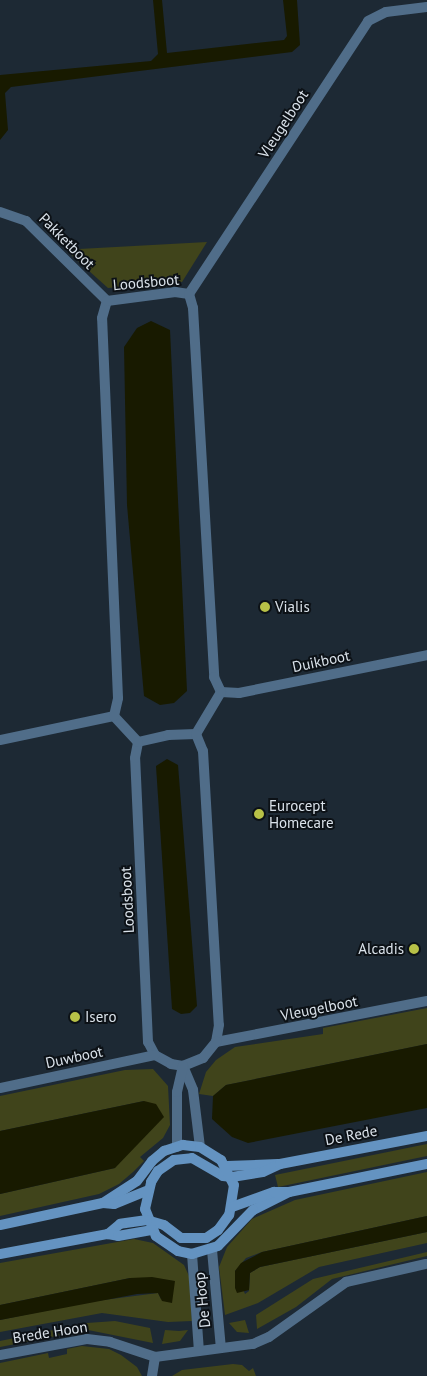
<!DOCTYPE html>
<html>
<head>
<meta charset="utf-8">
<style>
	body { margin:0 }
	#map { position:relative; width:427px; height:1376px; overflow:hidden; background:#1d2934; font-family:"PT Sans",sans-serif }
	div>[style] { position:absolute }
	.green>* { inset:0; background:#40441b }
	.water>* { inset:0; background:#181a00 }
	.street>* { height:10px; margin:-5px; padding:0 5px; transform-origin:5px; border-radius:5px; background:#506d89 }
	.secondary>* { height:10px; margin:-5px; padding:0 5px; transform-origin:5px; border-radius:5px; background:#6493c1 }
	.dots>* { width:14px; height:14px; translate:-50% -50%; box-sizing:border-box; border:2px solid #0c1116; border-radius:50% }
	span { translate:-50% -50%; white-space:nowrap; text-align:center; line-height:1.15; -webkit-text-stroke:4px #0c1116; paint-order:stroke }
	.street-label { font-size:15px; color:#dae2ea }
	.poi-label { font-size:15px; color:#dae2ea }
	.left { translate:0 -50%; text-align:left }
	.right { translate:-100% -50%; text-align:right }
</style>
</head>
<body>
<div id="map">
	<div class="green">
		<div style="clip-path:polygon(207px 242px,182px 282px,108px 288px,68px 252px,79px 249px)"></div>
		<div style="clip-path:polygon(427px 1008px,427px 1044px,226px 1085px,213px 1096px,199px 1094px,206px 1072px,216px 1060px,235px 1047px,323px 1034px,323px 1028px)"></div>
		<div style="clip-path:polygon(153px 1069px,168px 1086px,170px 1125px,163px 1138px,140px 1157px,144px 1161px,133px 1172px,119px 1184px,99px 1194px,0 1216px,0 1194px,115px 1168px,144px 1101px,0 1131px,0 1096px,125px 1070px)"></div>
		<div style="clip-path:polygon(427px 1144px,427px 1156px,278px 1187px,275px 1175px)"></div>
		<div style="clip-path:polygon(427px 1172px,427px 1216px,262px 1252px,246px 1258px,235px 1271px,245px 1294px,249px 1291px,250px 1273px,260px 1267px,427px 1232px,427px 1243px,319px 1267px,258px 1303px,225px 1315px,219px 1267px,227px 1247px,252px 1219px,295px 1200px)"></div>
		<div style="clip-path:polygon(134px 1239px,153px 1243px,184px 1265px,189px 1276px,192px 1321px,168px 1322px,102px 1313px,0 1332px,0 1320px,88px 1302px,158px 1293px,161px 1299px,174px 1281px,130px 1278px,0 1305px,0 1263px)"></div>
		<div style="clip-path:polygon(427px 1252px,427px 1256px,332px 1279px,296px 1307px,257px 1329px,256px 1315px,313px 1279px)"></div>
		<div style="clip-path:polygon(245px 1320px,249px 1333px,237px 1332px,229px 1323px)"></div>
		<div style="clip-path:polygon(115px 1321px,150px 1328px,153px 1343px,88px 1330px,0 1347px,0 1341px,87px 1323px)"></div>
		<div style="clip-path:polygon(165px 1330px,179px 1331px,188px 1330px,180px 1341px,162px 1344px)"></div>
		<div style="clip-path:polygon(82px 1346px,109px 1349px,121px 1355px,137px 1367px,142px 1376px,0 1376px,0 1363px,48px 1353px,49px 1358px,67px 1354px,67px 1349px)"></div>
		<div style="clip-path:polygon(233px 1364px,242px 1365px,249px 1371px,253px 1368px,256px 1376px,172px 1376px,182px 1370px)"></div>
	</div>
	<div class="water">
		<div style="clip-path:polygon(153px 0,162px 0,167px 53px,284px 40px,287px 36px,283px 0,297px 0,300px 45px,292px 52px,11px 87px,5px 93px,8px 130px,0 140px,0 75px,151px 61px,158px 54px)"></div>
		<div style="clip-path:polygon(151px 321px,170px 330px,187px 691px,174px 703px,160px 705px,144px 696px,127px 505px,124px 347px,137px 328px)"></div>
		<div style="clip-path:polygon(167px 759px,178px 765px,197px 1006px,190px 1013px,181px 1014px,172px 1009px,156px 766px)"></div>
		<div style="clip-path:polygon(427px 1044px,427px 1108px,248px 1143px,232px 1137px,212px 1119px,213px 1096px,226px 1085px)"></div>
		<div style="clip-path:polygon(144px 1101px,156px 1104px,164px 1117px,115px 1168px,0 1194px,0 1131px)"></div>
		<div style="clip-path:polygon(427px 1216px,427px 1232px,260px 1267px,250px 1273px,249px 1290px,237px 1293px,235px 1288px,235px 1271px,241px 1263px,262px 1252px)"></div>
		<div style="clip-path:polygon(152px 1277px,175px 1281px,172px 1303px,162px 1301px,158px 1293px,137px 1294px,0 1320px,0 1305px,130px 1278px)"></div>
	</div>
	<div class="street">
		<div style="left:0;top:212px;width:28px;rotate:19deg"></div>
		<div style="left:26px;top:221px;width:114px;rotate:44.6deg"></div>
		<div style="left:189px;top:294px;width:326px;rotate:-56.7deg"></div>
		<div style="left:368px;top:21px;width:20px;rotate:-27deg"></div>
		<div style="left:386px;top:12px;width:41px;rotate:-7deg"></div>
		<div style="left:221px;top:692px;width:18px;rotate:3deg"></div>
		<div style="left:239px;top:693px;width:192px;rotate:-11.4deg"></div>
		<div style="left:0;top:740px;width:116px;rotate:-11.9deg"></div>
		<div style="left:138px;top:742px;width:31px;rotate:-13deg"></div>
		<div style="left:168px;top:735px;width:28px;rotate:-2deg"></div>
		<div style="left:216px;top:1042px;width:215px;rotate:-11deg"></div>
		<div style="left:155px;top:1055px;width:15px;rotate:-118deg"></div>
		<div style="left:148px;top:1042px;width:284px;rotate:-92.6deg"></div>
		<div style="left:135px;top:758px;width:16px;rotate:-79deg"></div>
		<div style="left:138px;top:742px;width:35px;rotate:-133deg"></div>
		<div style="left:114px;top:716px;width:18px;rotate:-77deg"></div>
		<div style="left:118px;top:698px;width:380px;rotate:-92.4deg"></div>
		<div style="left:102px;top:318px;width:18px;rotate:-74deg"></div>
		<div style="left:107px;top:301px;width:69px;rotate:-7.5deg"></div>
		<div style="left:175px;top:292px;width:14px;rotate:8deg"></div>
		<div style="left:189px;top:294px;width:15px;rotate:74deg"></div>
		<div style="left:193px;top:308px;width:370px;rotate:86.7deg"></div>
		<div style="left:214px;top:677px;width:17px;rotate:65deg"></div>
		<div style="left:221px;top:692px;width:49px;rotate:120.8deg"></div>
		<div style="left:196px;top:734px;width:18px;rotate:68deg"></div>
		<div style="left:203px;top:751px;width:274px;rotate:86.7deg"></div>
		<div style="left:219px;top:1025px;width:17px;rotate:100deg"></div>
		<div style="left:155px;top:1055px;width:18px;rotate:29deg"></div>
		<div style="left:171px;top:1064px;width:12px;rotate:9deg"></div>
		<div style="left:183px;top:1066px;width:22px;rotate:-22deg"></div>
		<div style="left:203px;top:1058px;width:21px;rotate:-51deg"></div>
		<div style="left:183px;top:1066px;width:26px;rotate:67deg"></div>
		<div style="left:193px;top:1090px;width:57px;rotate:83deg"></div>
		<div style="left:0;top:1088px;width:158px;rotate:-12deg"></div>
		<div style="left:177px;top:1147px;width:55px;rotate:-90deg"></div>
		<div style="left:177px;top:1092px;width:27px;rotate:-77deg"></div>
		<div style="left:212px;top:1250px;width:98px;rotate:84.8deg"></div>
		<div style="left:192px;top:1254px;width:97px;rotate:85.9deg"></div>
		<div style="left:0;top:1355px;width:88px;rotate:-10.4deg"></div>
		<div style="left:87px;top:1339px;width:23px;rotate:7deg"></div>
		<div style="left:110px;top:1342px;width:47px;rotate:18.4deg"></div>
		<div style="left:155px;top:1357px;width:99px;rotate:-7.6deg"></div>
		<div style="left:253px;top:1344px;width:17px;rotate:-24deg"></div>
		<div style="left:269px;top:1337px;width:95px;rotate:-35.5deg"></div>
		<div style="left:346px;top:1282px;width:82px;rotate:-12.7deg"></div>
		<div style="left:152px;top:1376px;width:19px;rotate:-81deg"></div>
	</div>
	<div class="secondary">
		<div style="left:227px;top:1166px;width:51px;rotate:-2.2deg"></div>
		<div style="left:289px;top:1192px;width:40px;rotate:153.4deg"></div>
		<div style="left:253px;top:1210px;width:50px;rotate:134.2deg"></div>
		<div style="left:218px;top:1246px;width:27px;rotate:163deg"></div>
		<div style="left:192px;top:1254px;width:14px;rotate:-168deg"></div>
		<div style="left:178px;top:1251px;width:27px;rotate:-146deg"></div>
		<div style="left:156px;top:1236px;width:29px;rotate:-112deg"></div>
		<div style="left:145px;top:1209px;width:28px;rotate:-77deg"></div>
		<div style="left:151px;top:1182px;width:13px;rotate:-58deg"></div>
		<div style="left:158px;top:1171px;width:19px;rotate:-35deg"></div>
		<div style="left:174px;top:1160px;width:18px;rotate:-6deg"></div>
		<div style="left:192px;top:1158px;width:36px;rotate:30deg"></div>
		<div style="left:223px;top:1176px;width:9px;rotate:6deg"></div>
		<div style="left:232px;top:1177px;width:31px;rotate:-9deg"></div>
		<div style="left:263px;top:1172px;width:19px;rotate:-25deg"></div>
		<div style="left:280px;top:1164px;width:150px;rotate:-10.8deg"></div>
		<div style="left:103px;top:1203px;width:40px;rotate:-32.9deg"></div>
		<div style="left:137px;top:1181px;width:25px;rotate:-53deg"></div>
		<div style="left:152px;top:1161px;width:16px;rotate:-40deg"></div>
		<div style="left:164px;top:1151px;width:20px;rotate:-18deg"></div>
		<div style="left:183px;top:1145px;width:17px;rotate:7deg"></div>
		<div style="left:200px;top:1147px;width:25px;rotate:32deg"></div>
		<div style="left:221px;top:1160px;width:28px;rotate:63deg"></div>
		<div style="left:234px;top:1185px;width:30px;rotate:99deg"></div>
		<div style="left:229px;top:1215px;width:19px;rotate:126deg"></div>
		<div style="left:218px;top:1230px;width:14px;rotate:146deg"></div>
		<div style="left:206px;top:1238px;width:25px;rotate:180deg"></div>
		<div style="left:181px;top:1238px;width:21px;rotate:-143deg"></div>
		<div style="left:164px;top:1225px;width:18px;rotate:-164deg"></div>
		<div style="left:147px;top:1220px;width:27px;rotate:172deg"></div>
		<div style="left:120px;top:1224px;width:16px;rotate:140deg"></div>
		<div style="left:232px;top:1207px;width:45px;rotate:-19.7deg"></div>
		<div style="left:274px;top:1192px;width:15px"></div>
		<div style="left:289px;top:1192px;width:141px;rotate:-11.5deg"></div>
		<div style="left:0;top:1225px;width:105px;rotate:-12.1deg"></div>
		<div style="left:103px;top:1203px;width:11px;rotate:5deg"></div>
		<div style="left:114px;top:1204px;width:35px;rotate:-22deg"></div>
		<div style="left:0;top:1254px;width:110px;rotate:-10.5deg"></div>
		<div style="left:108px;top:1234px;width:10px;rotate:11deg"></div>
		<div style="left:118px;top:1236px;width:35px;rotate:-10deg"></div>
	</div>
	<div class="dots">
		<div style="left:265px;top:607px;background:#b8c147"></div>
		<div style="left:259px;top:814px;background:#b8c147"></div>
		<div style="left:414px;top:949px;background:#b8c147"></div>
		<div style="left:75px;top:1017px;background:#b8c147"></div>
	</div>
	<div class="street-label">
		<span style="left:283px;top:124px;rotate:-57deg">Vleugelboot</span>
		<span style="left:67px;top:241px;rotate:45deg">Pakketboot</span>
		<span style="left:146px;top:282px;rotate:-5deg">Loodsboot</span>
		<span style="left:321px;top:661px;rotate:-12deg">Duikboot</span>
		<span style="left:127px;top:900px;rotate:-93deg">Loodsboot</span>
		<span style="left:319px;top:1008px;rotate:-11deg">Vleugelboot</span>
		<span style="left:74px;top:1057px;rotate:-12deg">Duwboot</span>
		<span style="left:351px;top:1135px;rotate:-11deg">De Rede</span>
		<span style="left:202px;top:1300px;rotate:-96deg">De Hoop</span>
		<span style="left:50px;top:1332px;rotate:-9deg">Brede Hoon</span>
	</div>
	<div class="poi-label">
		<span class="left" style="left:275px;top:607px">Vialis</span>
		<span class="left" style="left:269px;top:814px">Eurocept<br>Homecare</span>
		<span class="right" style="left:404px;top:949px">Alcadis</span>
		<span class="left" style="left:85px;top:1017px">Isero</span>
	</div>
</div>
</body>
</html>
